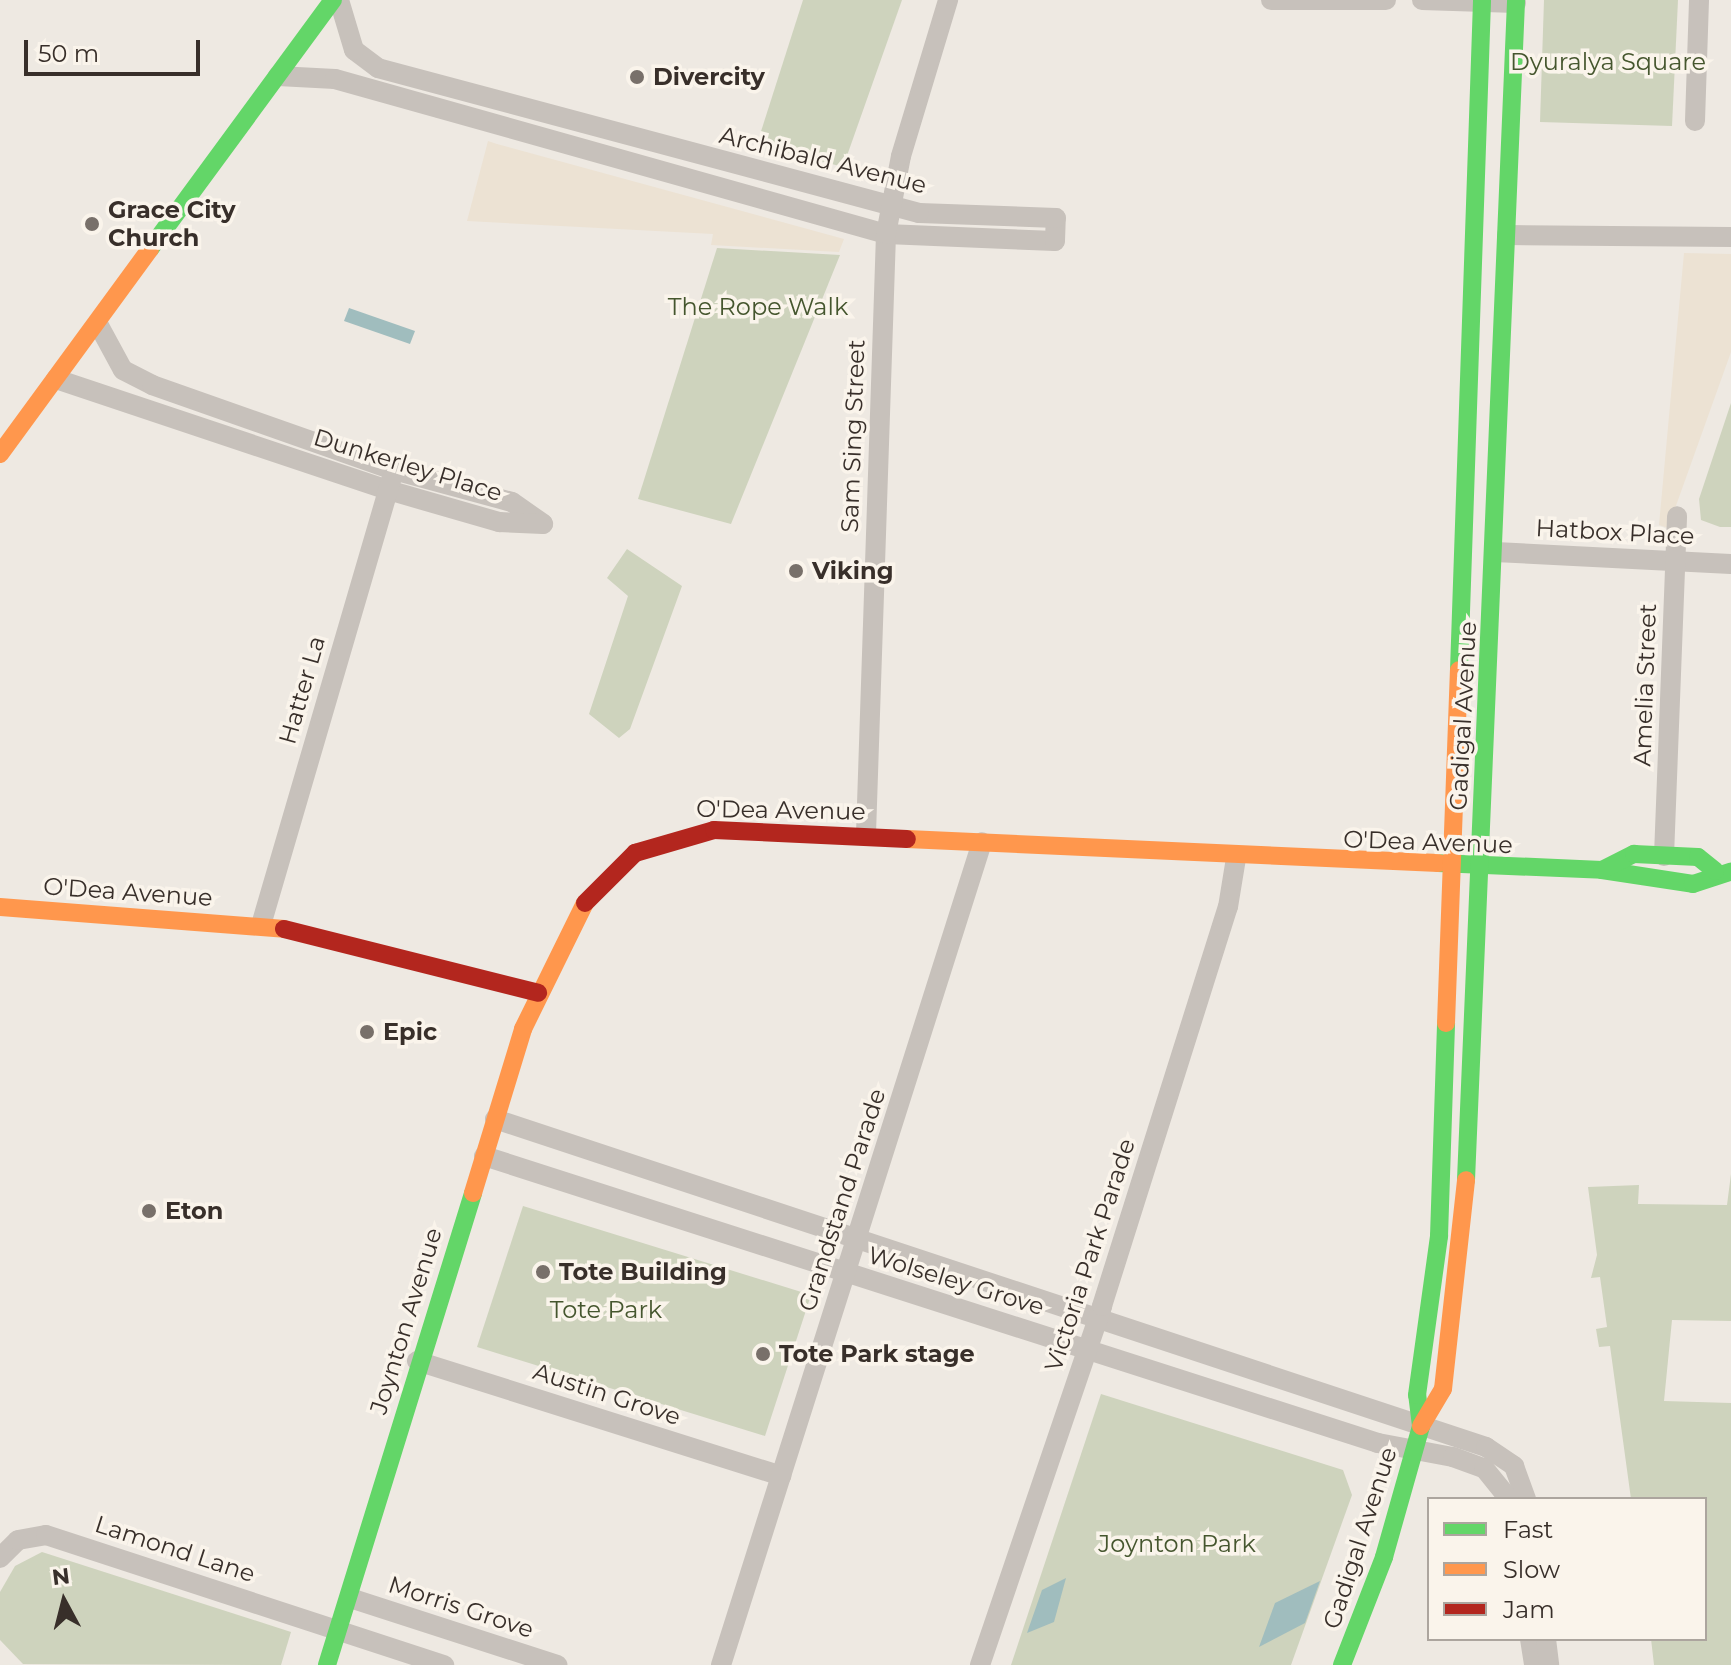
<!DOCTYPE html>
<html>
<head>
<meta charset="utf-8">
<style>
	body { margin:0 }
	#map { position:relative; width:1731px; height:1665px; overflow:hidden; background:#eee9e2; font-family:Montserrat,sans-serif }
	div>[style] { position:absolute }
	.green>* { inset:0; background:#ced3bd }
	.plaza>* { inset:0; background:#ece2d3 }
	.water>* { inset:0; background:#a0bdbe }
	.street>* { height:20px; margin:-10px; padding:0 10px; transform-origin:10px; border-radius:10px; background:#c7c1bb }
	.fast>* { height:18px; margin:-9px; padding:0 9px; transform-origin:9px; border-radius:9px; background:#63d668 }
	.slow>* { height:18px; margin:-9px; padding:0 9px; transform-origin:9px; border-radius:9px; background:#ff974d }
	.jam>* { height:18px; margin:-9px; padding:0 9px; transform-origin:9px; border-radius:9px; background:#b3261e }
	.dots>* { width:22px; height:22px; translate:-50% -50%; box-sizing:border-box; border:4px solid #faf4eb; border-radius:50% }
	span { translate:-50% -50%; white-space:nowrap; text-align:center; line-height:1.15; -webkit-text-stroke:7px #faf4eb; paint-order:stroke }
	.park-label { font-size:24px; color:#45562e }
	.poi-label { font-size:24px; color:#382f2a; font-weight:700 }
	.left { translate:0 -50%; text-align:left }
	.street-label { font-size:24px; color:#382f2a }
	.legend { position:absolute; left:1427px; top:1497px; width:280px; height:144px; box-sizing:border-box; background:#faf4eb; border:2px solid #aca59e; margin:0; padding:10px 14px; list-style:none; font-size:24px; color:#382f2a }
	.legend li { display:flex; align-items:center; gap:16px; height:40px }
	.legend b { width:40px; border:2px solid #aca59e }
	.north { position:absolute; left:24px; top:1561px; width:80px; height:80px; -webkit-text-stroke:6px #faf4eb; paint-order:stroke; rotate:353deg; font-size:22px; font-weight:700; line-height:32px; text-align:center; color:#382f2a }
	.north::after { content:''; display:block; margin:auto; width:28px; height:36px; background:#382f2a; clip-path:polygon(50% 0,100% 100%,50% 72%,0 100%) }
	.scale { position:absolute; left:24px; top:40px; width:176px; height:36px; box-sizing:border-box; border:4px solid #382f2a; border-top:0; padding-left:10px; font-size:24px; line-height:28px; white-space:nowrap; color:#382f2a; -webkit-text-stroke:6px #faf4eb; paint-order:stroke }
</style>
</head>
<body>
<div id="map">
	<div class="green">
		<div style="clip-path:polygon(803px 0,902px 0,843px 167px,757px 144px)"></div>
		<div style="clip-path:polygon(1544px 0,1678px 0,1672px 126px,1540px 122px)"></div>
		<div style="clip-path:polygon(717px 248px,840px 255px,731px 524px,638px 499px)"></div>
		<div style="clip-path:polygon(1731px 403px,1731px 527px,1720px 527px,1701px 520px,1699px 499px)"></div>
		<div style="clip-path:polygon(627px 549px,682px 586px,630px 729px,619px 738px,589px 714px,628px 596px,607px 578px)"></div>
		<div style="clip-path:polygon(1731px 1174px,1731px 1321px,1672px 1320px,1664px 1401px,1731px 1403px,1731px 1665px,1654px 1665px,1651px 1639px,1705px 1639px,1705px 1499px,1631px 1499px,1610px 1346px,1599px 1347px,1596px 1329px,1607px 1327px,1600px 1277px,1591px 1278px,1597px 1255px,1588px 1187px,1639px 1185px,1638px 1204px,1727px 1205px)"></div>
		<div style="clip-path:polygon(523px 1206px,811px 1295px,765px 1436px,477px 1347px)"></div>
		<div style="clip-path:polygon(1101px 1394px,1343px 1470px,1352px 1495px,1291px 1665px,1011px 1665px)"></div>
		<div style="clip-path:polygon(42px 1552px,291px 1632px,281px 1665px,23px 1664px,0 1640px,0 1592px,15px 1566px)"></div>
	</div>
	<div class="plaza">
		<div style="clip-path:polygon(488px 141px,497px 144px,844px 239px,839px 252px,711px 245px,713px 234px,467px 221px)"></div>
		<div style="clip-path:polygon(1684px 253px,1731px 254px,1731px 352px,1668px 528px,1659px 525px)"></div>
	</div>
	<div class="water">
		<div style="clip-path:polygon(349px 308px,415px 331px,410px 344px,344px 321px)"></div>
		<div style="clip-path:polygon(1066px 1578px,1054px 1622px,1027px 1633px,1042px 1590px)"></div>
		<div style="clip-path:polygon(1320px 1581px,1305px 1623px,1259px 1647px,1275px 1603px)"></div>
	</div>
	<div class="street">
		<div style="left:1271px;top:0;width:115px"></div>
		<div style="left:1422px;top:0;width:94px;rotate:1.8deg"></div>
		<div style="left:278px;top:76px;width:57px;rotate:3deg"></div>
		<div style="left:335px;top:79px;width:572px;rotate:15.71deg"></div>
		<div style="left:886px;top:234px;width:169px;rotate:2.4deg"></div>
		<div style="left:1055px;top:241px;width:23px;rotate:-88deg"></div>
		<div style="left:1056px;top:218px;width:137px;rotate:-177.9deg"></div>
		<div style="left:919px;top:213px;width:560px;rotate:-165deg"></div>
		<div style="left:378px;top:68px;width:30px;rotate:-143deg"></div>
		<div style="left:354px;top:50px;width:52px;rotate:-106.7deg"></div>
		<div style="left:1695px;top:121px;width:121px;rotate:-88.1deg"></div>
		<div style="left:1507px;top:235px;width:224px;rotate:0.5deg"></div>
		<div style="left:98px;top:324px;width:52px;rotate:61.5deg"></div>
		<div style="left:123px;top:370px;width:33px;rotate:27deg"></div>
		<div style="left:152px;top:385px;width:256px;rotate:19.4deg"></div>
		<div style="left:394px;top:470px;width:122px;rotate:15.2deg"></div>
		<div style="left:512px;top:502px;width:38px;rotate:35deg"></div>
		<div style="left:56px;top:379px;width:350px;rotate:18.5deg"></div>
		<div style="left:388px;top:490px;width:116px;rotate:16.1deg"></div>
		<div style="left:499px;top:522px;width:44px;rotate:2.6deg"></div>
		<div style="left:1495px;top:552px;width:236px;rotate:2.9deg"></div>
		<div style="left:866px;top:834px;width:600px;rotate:-88.09deg"></div>
		<div style="left:886px;top:234px;width:79px;rotate:-79.1deg"></div>
		<div style="left:901px;top:156px;width:163px;rotate:-73.2deg"></div>
		<div style="left:1664px;top:856px;width:340px;rotate:-87.8deg"></div>
		<div style="left:261px;top:925px;width:464px;rotate:-73.7deg"></div>
		<div style="left:495px;top:1119px;width:1044px;rotate:18.31deg"></div>
		<div style="left:1486px;top:1447px;width:34px;rotate:34deg"></div>
		<div style="left:1514px;top:1466px;width:35px;rotate:70deg"></div>
		<div style="left:484px;top:1156px;width:939px;rotate:17.8deg"></div>
		<div style="left:1378px;top:1443px;width:76px;rotate:10.6deg"></div>
		<div style="left:1453px;top:1457px;width:33px;rotate:20deg"></div>
		<div style="left:1484px;top:1468px;width:40px;rotate:51deg"></div>
		<div style="left:417px;top:1361px;width:382px;rotate:17.5deg"></div>
		<div style="left:0;top:1558px;width:25px;rotate:-45deg"></div>
		<div style="left:18px;top:1540px;width:28px;rotate:-10deg"></div>
		<div style="left:46px;top:1535px;width:419px;rotate:18.1deg"></div>
		<div style="left:350px;top:1598px;width:218px;rotate:17.9deg"></div>
		<div style="left:1530px;top:1639px;width:26px;rotate:81deg"></div>
		<div style="left:1546px;top:1639px;width:26px;rotate:83deg"></div>
		<div style="left:721px;top:1665px;width:863px;rotate:-72.4deg"></div>
		<div style="left:980px;top:1665px;width:379px;rotate:-71.2deg"></div>
		<div style="left:1102px;top:1306px;width:418px;rotate:-72.5deg"></div>
		<div style="left:1228px;top:907px;width:50px;rotate:-80.7deg"></div>
	</div>
	<div class="fast">
		<div style="left:150px;top:249px;width:309px;rotate:-53.7deg"></div>
		<div style="left:1459px;top:670px;width:670px;rotate:-88.03deg"></div>
		<div style="left:1438px;top:863px;width:164px;rotate:2.4deg"></div>
		<div style="left:1602px;top:870px;width:92px;rotate:8.7deg"></div>
		<div style="left:1693px;top:884px;width:40px;rotate:-18deg"></div>
		<div style="left:1602px;top:870px;width:36px;rotate:-27deg"></div>
		<div style="left:1634px;top:854px;width:64px;rotate:2.7deg"></div>
		<div style="left:1698px;top:857px;width:22px;rotate:39deg"></div>
		<div style="left:1466px;top:1180px;width:1181px;rotate:-87.57deg"></div>
		<div style="left:327px;top:1665px;width:494px;rotate:-72.8deg"></div>
		<div style="left:1342px;top:1665px;width:116px;rotate:-68.7deg"></div>
		<div style="left:1384px;top:1557px;width:136px;rotate:-74.2deg"></div>
		<div style="left:1421px;top:1426px;width:31px;rotate:-97deg"></div>
		<div style="left:1417px;top:1395px;width:161px;rotate:-82.1deg"></div>
		<div style="left:1439px;top:1236px;width:213px;rotate:-88.1deg"></div>
	</div>
	<div class="slow">
		<div style="left:0;top:454px;width:254px;rotate:-53.8deg"></div>
		<div style="left:907px;top:839px;width:532px;rotate:2.59deg"></div>
		<div style="left:0;top:907px;width:285px;rotate:4.4deg"></div>
		<div style="left:1446px;top:1023px;width:353px;rotate:-87.9deg"></div>
		<div style="left:473px;top:1193px;width:171px;rotate:-73deg"></div>
		<div style="left:523px;top:1029px;width:140px;rotate:-63.8deg"></div>
		<div style="left:1421px;top:1426px;width:43px;rotate:-59.3deg"></div>
		<div style="left:1443px;top:1389px;width:210px;rotate:-83.7deg"></div>
	</div>
	<div class="jam">
		<div style="left:585px;top:903px;width:71px;rotate:-45deg"></div>
		<div style="left:635px;top:853px;width:82px;rotate:-16.2deg"></div>
		<div style="left:714px;top:830px;width:193px;rotate:2.7deg"></div>
		<div style="left:284px;top:929px;width:262px;rotate:14.1deg"></div>
	</div>
	<div class="dots">
		<div style="left:637px;top:77px;background:#78706a"></div>
		<div style="left:92px;top:224px;background:#78706a"></div>
		<div style="left:796px;top:571px;background:#78706a"></div>
		<div style="left:367px;top:1032px;background:#78706a"></div>
		<div style="left:149px;top:1211px;background:#78706a"></div>
		<div style="left:543px;top:1272px;background:#78706a"></div>
		<div style="left:763px;top:1354px;background:#78706a"></div>
	</div>
	<div class="park-label">
		<span style="left:1608px;top:62px">Dyuralya Square</span>
		<span style="left:758px;top:307px">The Rope Walk</span>
		<span style="left:606px;top:1310px">Tote Park</span>
		<span style="left:1177px;top:1544px">Joynton Park</span>
	</div>
	<div class="poi-label">
		<span class="left" style="left:653px;top:77px">Divercity</span>
		<span class="left" style="left:108px;top:224px">Grace City<br>Church</span>
		<span class="left" style="left:812px;top:571px">Viking</span>
		<span class="left" style="left:383px;top:1032px">Epic</span>
		<span class="left" style="left:165px;top:1211px">Eton</span>
		<span class="left" style="left:559px;top:1272px">Tote Building</span>
		<span class="left" style="left:779px;top:1354px">Tote Park stage</span>
	</div>
	<div class="street-label">
		<span style="left:823px;top:160px;rotate:14deg">Archibald Avenue</span>
		<span style="left:853px;top:436px;rotate:-88deg">Sam Sing Street</span>
		<span style="left:408px;top:465px;rotate:17deg">Dunkerley Place</span>
		<span style="left:1615px;top:532px;rotate:3deg">Hatbox Place</span>
		<span style="left:1645px;top:685px;rotate:-88deg">Amelia Street</span>
		<span style="left:302px;top:690px;rotate:-74deg">Hatter La</span>
		<span style="left:1463px;top:716px;rotate:-87deg">Gadigal Avenue</span>
		<span style="left:781px;top:810px;rotate:1deg">O'Dea Avenue</span>
		<span style="left:1428px;top:842px;rotate:2deg">O'Dea Avenue</span>
		<span style="left:128px;top:892px;rotate:4deg">O'Dea Avenue</span>
		<span style="left:842px;top:1200px;rotate:-72deg">Grandstand Parade</span>
		<span style="left:1090px;top:1255px;rotate:-72deg">Victoria Park Parade</span>
		<span style="left:956px;top:1281px;rotate:17deg">Wolseley Grove</span>
		<span style="left:406px;top:1321px;rotate:-73deg">Joynton Avenue</span>
		<span style="left:607px;top:1394px;rotate:18deg">Austin Grove</span>
		<span style="left:1360px;top:1538px;rotate:-72deg">Gadigal Avenue</span>
		<span style="left:175px;top:1549px;rotate:18deg">Lamond Lane</span>
		<span style="left:461px;top:1607px;rotate:18deg">Morris Grove</span>
	</div>
	<ul class="legend">
	<li><b style="height:10px;background:#63d668"></b>Fast</li>
	<li><b style="height:10px;background:#ff974d"></b>Slow</li>
	<li><b style="height:10px;background:#b3261e"></b>Jam</li>
	</ul>
	<div class="north">N</div>
	<div class="scale">50 m</div>
</div>
</body>
</html>
